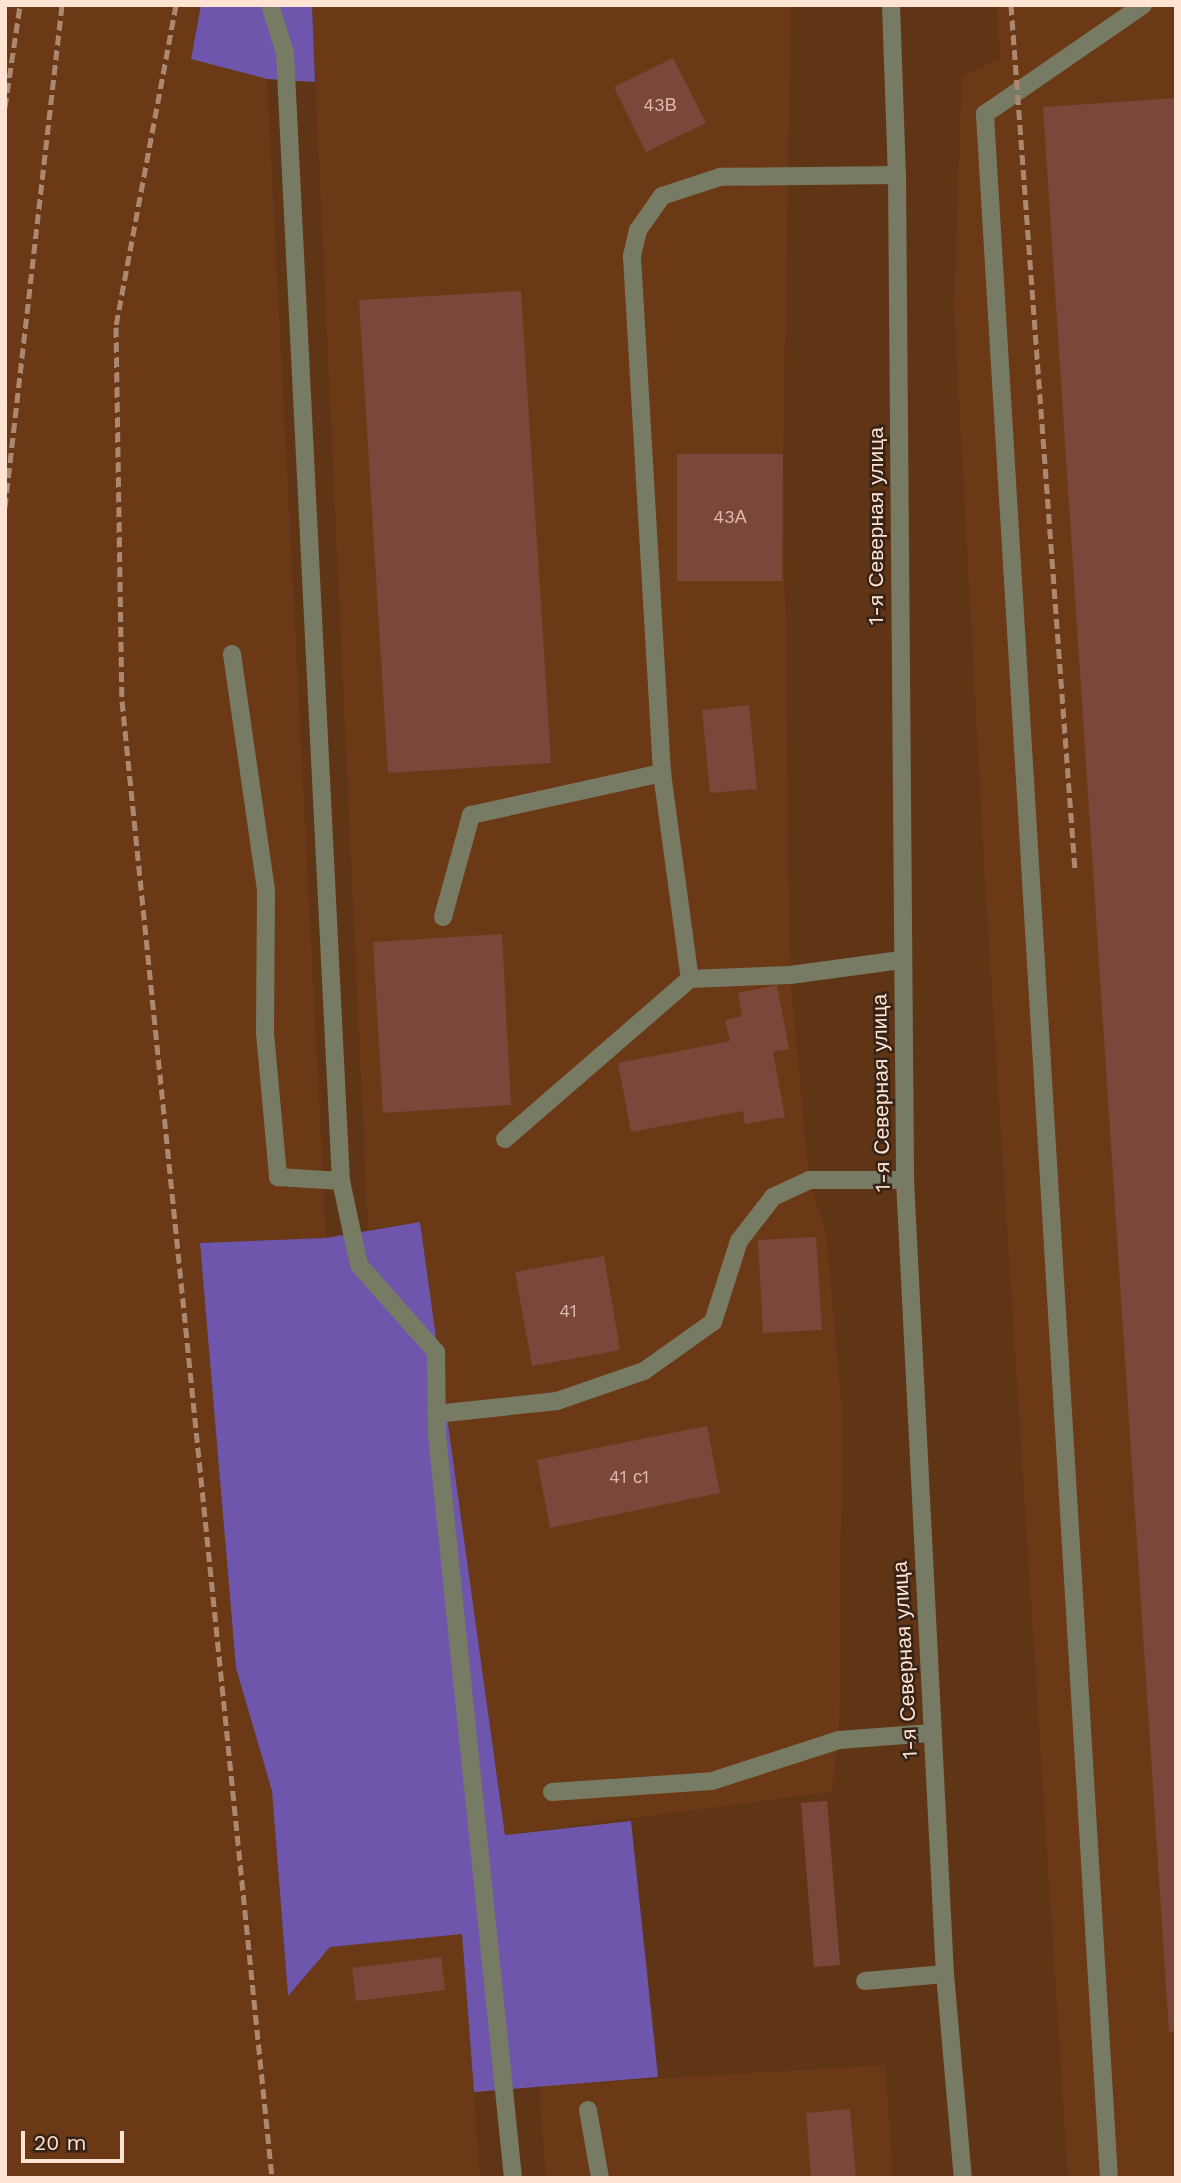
<!DOCTYPE html>
<html>
<head>
<meta charset="utf-8">
<style>
	body { margin:0 }
	#map { position:relative; width:1181px; height:2183px; overflow:hidden; background:#603516; font-family:"Work Sans",sans-serif }
	div>[style] { position:absolute }
	.built>* { inset:0; background:#6b3915 }
	.green>* { inset:0; background:#6d56ac }
	.building>* { inset:0; background:#7b473b }
	.minor>* { height:18px; margin:-9px; padding:0 9px; transform-origin:9px; border-radius:9px; background:#787b64 }
	.rail>* { height:5px; margin-top:-2.5px; transform-origin:0; background:repeating-linear-gradient(90deg,#ac8870 0 10px,transparent 0 15px) }
	span { translate:-50% -50%; white-space:nowrap; text-align:center; line-height:1.15; -webkit-text-stroke:5px #372316; paint-order:stroke }
	.number-label { font-size:18px; color:#debcad }
	.number-label span { -webkit-text-stroke-width:0 }
	.street-label { font-size:21px; color:#ffe3d3 }
	.frame { position:absolute; inset:0; border:7px solid #ffe3d3; pointer-events:none }
	.scale { position:absolute; left:21px; top:2131px; width:103px; height:32px; box-sizing:border-box; border:4px solid #ffe3d3; border-top:0; padding-left:9px; font-size:21px; line-height:24px; white-space:nowrap; color:#ffe3d3; -webkit-text-stroke:5px #372316; paint-order:stroke }
</style>
</head>
<body>
<div id="map">
	<div class="built">
		<div style="clip-path:polygon(5px 5px,201px 5px,191px 59px,267px 79px,326px 1238px,201px 1243px,236px 1668px,272px 1791px,288px 1995px,330px 1947px,462px 1934px,480px 2178px,5px 2178px)"></div>
		<div style="clip-path:polygon(312px 5px,791px 5px,783px 454px,790px 975px,809px 1180px,826px 1232px,842px 1413px,839px 1740px,831px 1792px,505px 1835px,420px 1222px,368px 1229px)"></div>
		<div style="clip-path:polygon(997px 5px,1176px 5px,1176px 2178px,1068px 2178px,986px 898px,954px 307px,962px 77px,1000px 59px)"></div>
		<div style="clip-path:polygon(885px 2065px,893px 2178px,546px 2178px,539px 2086px)"></div>
	</div>
	<div class="green">
		<div style="clip-path:polygon(201px 5px,312px 5px,315px 82px,267px 79px,191px 59px)"></div>
		<div style="clip-path:polygon(420px 1222px,505px 1835px,631px 1821px,658px 2077px,474px 2092px,462px 1934px,330px 1947px,288px 1996px,272px 1791px,236px 1668px,200px 1243px,326px 1238px)"></div>
	</div>
	<div class="building">
		<div style="clip-path:polygon(673px 58px,706px 123px,646px 152px,614px 87px)"></div>
		<div style="clip-path:polygon(1176px 98px,1176px 2032px,1169px 2032px,1043px 107px)"></div>
		<div style="clip-path:polygon(521px 291px,551px 763px,388px 773px,359px 300px)"></div>
		<div style="clip-path:polygon(677px 454px,783px 454px,782px 581px,677px 581px)"></div>
		<div style="clip-path:polygon(749px 705px,757px 789px,710px 793px,702px 710px)"></div>
		<div style="clip-path:polygon(502px 934px,511px 1105px,383px 1113px,373px 942px)"></div>
		<div style="clip-path:polygon(777px 985px,789px 1049px,773px 1052px,785px 1117px,745px 1124px,743px 1111px,631px 1132px,618px 1063px,730px 1041px,725px 1020px,742px 1016px,738px 993px)"></div>
		<div style="clip-path:polygon(816px 1237px,822px 1330px,763px 1333px,758px 1240px)"></div>
		<div style="clip-path:polygon(604px 1256px,620px 1350px,532px 1366px,515px 1272px)"></div>
		<div style="clip-path:polygon(707px 1426px,720px 1493px,550px 1528px,537px 1460px)"></div>
		<div style="clip-path:polygon(827px 1801px,840px 1965px,814px 1967px,801px 1803px)"></div>
		<div style="clip-path:polygon(441px 1957px,445px 1990px,356px 2001px,352px 1968px)"></div>
		<div style="clip-path:polygon(850px 2109px,856px 2178px,811px 2178px,806px 2113px)"></div>
	</div>
	<div class="minor">
		<div style="left:270px;top:5px;width:50px;rotate:72.6deg"></div>
		<div style="left:285px;top:53px;width:1129px;rotate:87.16deg"></div>
		<div style="left:891px;top:5px;width:170px;rotate:88deg"></div>
		<div style="left:897px;top:175px;width:1005px;rotate:89.54deg"></div>
		<div style="left:905px;top:1180px;width:795px;rotate:87.12deg"></div>
		<div style="left:945px;top:1974px;width:205px;rotate:85deg"></div>
		<div style="left:897px;top:175px;width:177px;rotate:179.4deg"></div>
		<div style="left:720px;top:177px;width:61px;rotate:161.9deg"></div>
		<div style="left:662px;top:196px;width:42px;rotate:125.2deg"></div>
		<div style="left:638px;top:230px;width:28px;rotate:103deg"></div>
		<div style="left:632px;top:257px;width:517px;rotate:86.67deg"></div>
		<div style="left:662px;top:773px;width:208px;rotate:82.3deg"></div>
		<div style="left:690px;top:979px;width:100px;rotate:-2.3deg"></div>
		<div style="left:790px;top:975px;width:112px;rotate:-7.7deg"></div>
		<div style="left:232px;top:654px;width:238px;rotate:81.8deg"></div>
		<div style="left:266px;top:890px;width:143px;rotate:90.4deg"></div>
		<div style="left:265px;top:1033px;width:145px;rotate:84.8deg"></div>
		<div style="left:278px;top:1177px;width:63px;rotate:3.6deg"></div>
		<div style="left:341px;top:1181px;width:86px;rotate:77.9deg"></div>
		<div style="left:359px;top:1265px;width:116px;rotate:48.5deg"></div>
		<div style="left:436px;top:1352px;width:83px;rotate:89.3deg"></div>
		<div style="left:437px;top:1435px;width:747px;rotate:84.16deg"></div>
		<div style="left:443px;top:917px;width:106px;rotate:-74.6deg"></div>
		<div style="left:471px;top:815px;width:196px;rotate:-12.4deg"></div>
		<div style="left:505px;top:1139px;width:245px;rotate:-40.9deg"></div>
		<div style="left:436px;top:1414px;width:122px;rotate:-6.1deg"></div>
		<div style="left:557px;top:1401px;width:92px;rotate:-19deg"></div>
		<div style="left:644px;top:1371px;width:85px;rotate:-35.4deg"></div>
		<div style="left:713px;top:1322px;width:85px;rotate:-72.2deg"></div>
		<div style="left:739px;top:1241px;width:56px;rotate:-52.3deg"></div>
		<div style="left:773px;top:1197px;width:40px;rotate:-25deg"></div>
		<div style="left:809px;top:1180px;width:96px"></div>
		<div style="left:552px;top:1792px;width:160px;rotate:-3.9deg"></div>
		<div style="left:712px;top:1781px;width:133px;rotate:-17.9deg"></div>
		<div style="left:839px;top:1740px;width:92px;rotate:-4.4deg"></div>
		<div style="left:865px;top:1981px;width:80px;rotate:-5deg"></div>
		<div style="left:588px;top:2110px;width:69px;rotate:80deg"></div>
		<div style="left:1109px;top:2178px;width:2068px;rotate:-93.44deg"></div>
		<div style="left:985px;top:114px;width:192px;rotate:-34.6deg"></div>
	</div>
	<div class="rail">
		<div style="left:176px;top:5px;width:328px;rotate:100.6deg"></div>
		<div style="left:116px;top:327px;width:374px;rotate:89.1deg"></div>
		<div style="left:122px;top:701px;width:1485px;rotate:84.2deg"></div>
		<div style="left:1011px;top:5px;width:867px;rotate:85.77deg"></div>
		<div style="left:5px;top:107px;width:103px;rotate:-81.6deg"></div>
		<div style="left:5px;top:507px;width:505px;rotate:-83.52deg"></div>
	</div>
	<div class="number-label">
		<span style="left:660px;top:105px">43В</span>
		<span style="left:730px;top:517px">43А</span>
		<span style="left:568px;top:1311px">41</span>
		<span style="left:629px;top:1477px">41 с1</span>
	</div>
	<div class="street-label">
		<span style="left:876px;top:526px;rotate:-90deg">1-я Северная улица</span>
		<span style="left:881px;top:1093px;rotate:-91deg">1-я Северная улица</span>
		<span style="left:905px;top:1660px;rotate:-93deg">1-я Северная улица</span>
	</div>
	<div class="frame"></div>
	<div class="scale">20 m</div>
</div>
</body>
</html>
